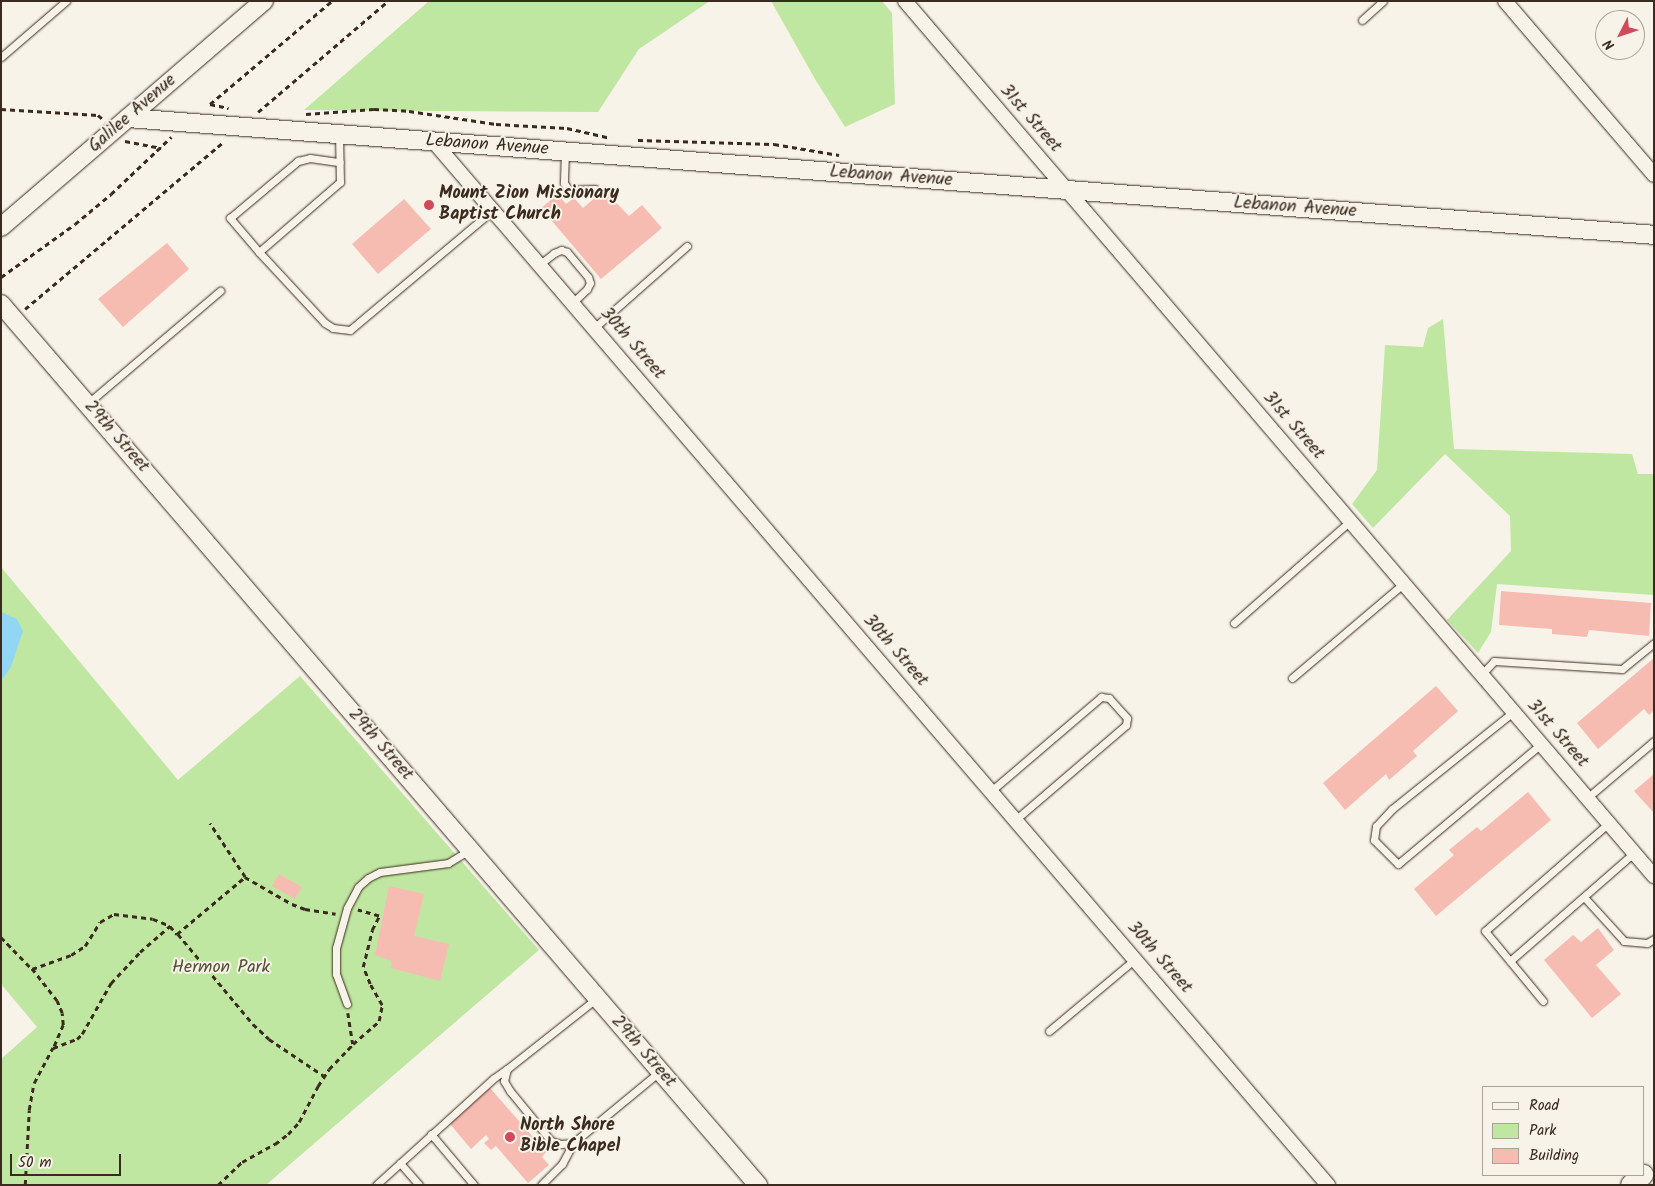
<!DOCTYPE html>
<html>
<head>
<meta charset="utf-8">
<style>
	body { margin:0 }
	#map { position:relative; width:1655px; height:1186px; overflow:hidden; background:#f7f3e8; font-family:Kalam,sans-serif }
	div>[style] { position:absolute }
	.green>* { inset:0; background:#c0e7a2 }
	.water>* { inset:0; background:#93d6f4 }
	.building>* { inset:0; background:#f7bcb1 }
	.path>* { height:2.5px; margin-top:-1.25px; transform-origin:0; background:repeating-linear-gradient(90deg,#3b2a1e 0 5px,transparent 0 9px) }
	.roads { filter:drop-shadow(0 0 1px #3b2a1e) drop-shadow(0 0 1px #3b2a1e) }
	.service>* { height:7px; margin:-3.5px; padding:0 3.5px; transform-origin:3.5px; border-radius:3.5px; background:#f7f3e8 }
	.minor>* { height:14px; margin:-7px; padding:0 7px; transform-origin:7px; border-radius:7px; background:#f7f3e8 }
	.tertiary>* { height:18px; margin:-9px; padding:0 9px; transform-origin:9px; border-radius:9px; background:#f7f3e8 }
	.secondary>* { height:20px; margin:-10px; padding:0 10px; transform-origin:10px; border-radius:10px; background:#f7f3e8 }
	.dots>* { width:14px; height:14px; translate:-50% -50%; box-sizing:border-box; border:2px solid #f7f3e8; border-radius:50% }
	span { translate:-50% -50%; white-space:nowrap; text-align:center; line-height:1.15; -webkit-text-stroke:4px #f7f3e8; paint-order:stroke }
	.street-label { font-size:18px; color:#3b2a1e }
	.poi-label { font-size:18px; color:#3b2a1e; font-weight:700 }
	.left { translate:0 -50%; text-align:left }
	.park-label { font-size:18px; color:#565038 }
	.frame { position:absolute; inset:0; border:2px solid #3b2a1e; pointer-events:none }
	.legend { position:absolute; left:1482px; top:1086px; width:162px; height:90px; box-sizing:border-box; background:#f7f3e8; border:1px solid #aca397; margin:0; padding:6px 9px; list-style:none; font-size:15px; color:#3b2a1e }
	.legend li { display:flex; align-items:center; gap:10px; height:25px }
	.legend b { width:25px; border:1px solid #aca397 }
	.north { position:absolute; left:1595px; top:10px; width:50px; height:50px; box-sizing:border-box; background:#f7f3e8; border:1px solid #aca397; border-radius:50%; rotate:229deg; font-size:14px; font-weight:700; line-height:20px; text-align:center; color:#3b2a1e }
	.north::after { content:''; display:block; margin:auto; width:18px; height:22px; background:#d1495b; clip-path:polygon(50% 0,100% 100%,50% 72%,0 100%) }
	.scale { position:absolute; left:10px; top:1154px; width:111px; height:22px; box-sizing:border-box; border:2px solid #3b2a1e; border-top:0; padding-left:6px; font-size:15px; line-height:18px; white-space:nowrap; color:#3b2a1e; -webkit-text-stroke:4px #f7f3e8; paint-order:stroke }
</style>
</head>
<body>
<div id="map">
	<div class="green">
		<div style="clip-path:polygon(429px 1px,710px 1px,639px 49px,598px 112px,304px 110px)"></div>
		<div style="clip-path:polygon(771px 1px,882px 1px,892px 13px,895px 104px,845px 127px,815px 79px)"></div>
		<div style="clip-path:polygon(1443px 319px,1454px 449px,1632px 454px,1638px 474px,1654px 474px,1654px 595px,1497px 584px,1491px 632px,1478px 653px,1447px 620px,1511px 551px,1510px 516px,1445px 454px,1373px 528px,1352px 504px,1377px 470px,1385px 345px,1423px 347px,1428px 328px)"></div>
		<div style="clip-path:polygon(1px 567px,178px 780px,300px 676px,539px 950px,266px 1185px,1px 1185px,1px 1059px,37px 1027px,1px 984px)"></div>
	</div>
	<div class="water">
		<div style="clip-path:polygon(1px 612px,17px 619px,23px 631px,11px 667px,1px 681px)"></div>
	</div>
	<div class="building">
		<div style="clip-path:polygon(604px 190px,629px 216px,642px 205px,662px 228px,601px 279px,541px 208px,558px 194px,566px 204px,574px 198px,583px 208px)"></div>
		<div style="clip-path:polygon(404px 199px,431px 229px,378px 274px,352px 244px)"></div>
		<div style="clip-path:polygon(167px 243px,189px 269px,123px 327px,98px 299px)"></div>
		<div style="clip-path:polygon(1501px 591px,1651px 603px,1649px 636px,1589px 630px,1587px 637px,1552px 634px,1552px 629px,1499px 625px)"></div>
		<div style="clip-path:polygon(1654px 658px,1654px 710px,1649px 715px,1644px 709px,1598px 749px,1577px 723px)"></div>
		<div style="clip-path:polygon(1436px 686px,1458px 711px,1413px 751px,1417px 756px,1389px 780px,1386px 774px,1345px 810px,1323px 783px)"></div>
		<div style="clip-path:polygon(1654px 774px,1654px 813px,1634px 791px)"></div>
		<div style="clip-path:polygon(1528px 792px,1551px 820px,1436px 916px,1414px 889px,1454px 855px,1449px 850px,1477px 827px,1481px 831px)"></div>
		<div style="clip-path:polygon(279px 874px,302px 887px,295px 899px,272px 886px)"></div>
		<div style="clip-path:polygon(389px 886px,424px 894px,414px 936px,449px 944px,440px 981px,391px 968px,392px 961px,375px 955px)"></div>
		<div style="clip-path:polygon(1598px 928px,1614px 950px,1596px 965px,1621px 994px,1592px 1018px,1544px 960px,1573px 935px,1581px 942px)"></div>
		<div style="clip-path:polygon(490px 1088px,546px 1152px,542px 1157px,549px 1165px,528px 1183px,496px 1146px,491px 1150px,484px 1143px,489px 1139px,486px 1135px,471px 1149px,450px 1124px)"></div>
	</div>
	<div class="path">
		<div style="left:210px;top:104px;width:19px;rotate:12deg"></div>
		<div style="left:210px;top:104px;width:160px;rotate:-40.2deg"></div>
		<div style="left:1px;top:109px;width:97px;rotate:3.5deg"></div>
		<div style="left:98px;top:115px;width:8px;rotate:40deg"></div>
		<div style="left:258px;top:112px;width:171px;rotate:-40.5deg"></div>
		<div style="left:306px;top:114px;width:68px;rotate:-4.2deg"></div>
		<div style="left:374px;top:109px;width:35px;rotate:3deg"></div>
		<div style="left:409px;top:111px;width:88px;rotate:8.5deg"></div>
		<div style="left:496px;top:124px;width:71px;rotate:3.2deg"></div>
		<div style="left:567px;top:128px;width:45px;rotate:12.8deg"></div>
		<div style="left:638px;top:140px;width:136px;rotate:1.7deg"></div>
		<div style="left:774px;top:144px;width:66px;rotate:9.6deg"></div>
		<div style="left:125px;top:141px;width:37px;rotate:11deg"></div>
		<div style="left:1px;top:277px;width:91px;rotate:-35.6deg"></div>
		<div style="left:75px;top:224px;width:47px;rotate:-39.8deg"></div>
		<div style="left:111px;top:194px;width:83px;rotate:-43.5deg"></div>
		<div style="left:25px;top:309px;width:259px;rotate:-40.1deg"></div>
		<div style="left:245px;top:877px;width:54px;rotate:29.9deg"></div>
		<div style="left:292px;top:904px;width:14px;rotate:21deg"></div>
		<div style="left:305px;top:909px;width:31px;rotate:9deg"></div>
		<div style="left:178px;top:934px;width:117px;rotate:50.2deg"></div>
		<div style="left:253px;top:1024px;width:22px;rotate:43deg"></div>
		<div style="left:269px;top:1039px;width:66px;rotate:33.9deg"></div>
		<div style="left:1px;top:937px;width:45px;rotate:45.9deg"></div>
		<div style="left:348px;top:1013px;width:31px;rotate:81deg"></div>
		<div style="left:54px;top:1046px;width:23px;rotate:-67deg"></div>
		<div style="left:63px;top:1025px;width:12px;rotate:-95deg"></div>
		<div style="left:62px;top:1013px;width:13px;rotate:-113deg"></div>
		<div style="left:57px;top:1001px;width:41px;rotate:-128deg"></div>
		<div style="left:32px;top:969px;width:41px;rotate:-19.7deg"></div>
		<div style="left:71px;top:955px;width:17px;rotate:-33deg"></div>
		<div style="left:85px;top:946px;width:28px;rotate:-58deg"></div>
		<div style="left:100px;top:922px;width:16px;rotate:-30deg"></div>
		<div style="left:114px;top:914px;width:39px;rotate:7deg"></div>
		<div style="left:153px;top:919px;width:18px;rotate:22deg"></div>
		<div style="left:25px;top:1185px;width:75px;rotate:-86.9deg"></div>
		<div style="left:29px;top:1110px;width:27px;rotate:-80deg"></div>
		<div style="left:34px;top:1083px;width:40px;rotate:-62deg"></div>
		<div style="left:53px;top:1048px;width:26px;rotate:-21deg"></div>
		<div style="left:77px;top:1039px;width:7px;rotate:-45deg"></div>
		<div style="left:82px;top:1034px;width:59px;rotate:-60.4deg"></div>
		<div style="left:111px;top:983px;width:42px;rotate:-46.9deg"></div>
		<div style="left:140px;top:952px;width:40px;rotate:-41deg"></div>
		<div style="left:170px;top:926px;width:11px;rotate:49deg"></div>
		<div style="left:177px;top:934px;width:89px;rotate:-40deg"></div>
		<div style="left:245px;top:877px;width:64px;rotate:-123.4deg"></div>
		<div style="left:218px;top:1185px;width:33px;rotate:-44deg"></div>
		<div style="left:242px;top:1162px;width:38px;rotate:-29deg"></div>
		<div style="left:275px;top:1144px;width:16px;rotate:-38deg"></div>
		<div style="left:288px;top:1134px;width:16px;rotate:-47deg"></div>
		<div style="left:299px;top:1122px;width:41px;rotate:-62.2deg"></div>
		<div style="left:318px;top:1086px;width:20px;rotate:-57deg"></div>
		<div style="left:329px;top:1069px;width:35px;rotate:-46deg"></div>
		<div style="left:353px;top:1044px;width:35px;rotate:-41deg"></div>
		<div style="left:379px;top:1021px;width:16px;rotate:-79deg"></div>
		<div style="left:382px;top:1005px;width:24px;rotate:-120deg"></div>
		<div style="left:370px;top:984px;width:18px;rotate:-112deg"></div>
		<div style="left:363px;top:967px;width:38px;rotate:-76deg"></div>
		<div style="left:372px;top:930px;width:16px;rotate:-63deg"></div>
		<div style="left:379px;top:916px;width:22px;rotate:-164deg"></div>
	</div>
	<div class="roads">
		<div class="service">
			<div style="left:1362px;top:20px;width:28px;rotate:-42deg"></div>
			<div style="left:1px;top:57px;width:86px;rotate:-40.7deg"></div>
			<div style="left:339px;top:135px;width:47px;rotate:88.8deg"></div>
			<div style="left:340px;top:182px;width:107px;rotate:139.2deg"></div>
			<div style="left:259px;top:252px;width:97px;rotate:47.1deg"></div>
			<div style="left:325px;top:323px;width:9px;rotate:32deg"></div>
			<div style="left:333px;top:328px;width:17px;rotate:7deg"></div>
			<div style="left:350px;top:330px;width:187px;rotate:-40deg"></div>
			<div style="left:565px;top:152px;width:31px;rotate:92deg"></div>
			<div style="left:564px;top:183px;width:9px;rotate:54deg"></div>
			<div style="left:569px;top:190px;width:26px;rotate:-2deg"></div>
			<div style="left:259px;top:252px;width:45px;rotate:-130.5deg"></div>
			<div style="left:230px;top:218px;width:89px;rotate:-40deg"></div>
			<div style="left:298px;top:161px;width:12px;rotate:-14deg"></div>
			<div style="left:310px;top:158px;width:30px;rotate:8deg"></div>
			<div style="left:540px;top:264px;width:18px;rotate:-38deg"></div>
			<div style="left:554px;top:253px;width:8px;rotate:-23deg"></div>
			<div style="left:561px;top:250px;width:6px;rotate:18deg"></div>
			<div style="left:567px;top:252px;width:33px;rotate:50deg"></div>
			<div style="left:588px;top:277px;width:6px;rotate:72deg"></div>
			<div style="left:590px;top:283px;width:7px;rotate:117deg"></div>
			<div style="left:587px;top:289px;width:21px;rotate:137deg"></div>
			<div style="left:594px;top:328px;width:124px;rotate:-41.4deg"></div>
			<div style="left:87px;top:404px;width:175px;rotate:-40.4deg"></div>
			<div style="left:1234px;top:623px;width:154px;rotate:-41.3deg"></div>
			<div style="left:1481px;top:675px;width:19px;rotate:-47deg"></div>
			<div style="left:1494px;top:661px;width:128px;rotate:3.6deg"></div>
			<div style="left:1622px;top:669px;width:41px;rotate:-39.1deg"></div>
			<div style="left:1292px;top:678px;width:145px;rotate:-40.3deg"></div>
			<div style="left:1513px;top:712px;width:155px;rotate:141.3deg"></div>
			<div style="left:1392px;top:809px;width:23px;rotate:133deg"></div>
			<div style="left:1376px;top:826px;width:14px;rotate:98deg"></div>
			<div style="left:1374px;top:840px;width:34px;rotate:45deg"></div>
			<div style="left:1398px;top:864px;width:187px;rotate:-40deg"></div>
			<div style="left:991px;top:791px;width:145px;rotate:-40.5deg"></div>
			<div style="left:1101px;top:697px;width:8px;rotate:7deg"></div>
			<div style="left:1109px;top:698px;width:27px;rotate:48deg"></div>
			<div style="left:1127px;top:718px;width:7px;rotate:98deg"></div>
			<div style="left:1126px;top:725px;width:146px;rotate:139.4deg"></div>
			<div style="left:1587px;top:798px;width:88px;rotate:-40.4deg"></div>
			<div style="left:1584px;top:897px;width:59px;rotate:47.7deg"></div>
			<div style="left:1624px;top:941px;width:23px;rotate:5deg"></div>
			<div style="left:1647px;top:943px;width:8px;rotate:-30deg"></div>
			<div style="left:1510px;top:961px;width:164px;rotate:-41.1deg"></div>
			<div style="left:597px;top:998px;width:115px;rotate:141.7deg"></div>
			<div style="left:507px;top:1069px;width:12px;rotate:104deg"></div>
			<div style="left:504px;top:1081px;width:12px;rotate:59deg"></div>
			<div style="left:510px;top:1091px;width:65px;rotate:50.6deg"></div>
			<div style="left:551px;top:1141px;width:10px;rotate:17deg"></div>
			<div style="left:561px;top:1144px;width:12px;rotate:-5deg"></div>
			<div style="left:573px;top:1143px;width:112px;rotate:-39.5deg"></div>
			<div style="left:1543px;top:1001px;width:91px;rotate:-129.6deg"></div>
			<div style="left:1485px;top:931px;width:164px;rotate:-41.1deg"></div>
			<div style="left:347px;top:1004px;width:32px;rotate:-110deg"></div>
			<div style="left:336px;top:974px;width:26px;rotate:-90deg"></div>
			<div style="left:336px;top:948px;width:41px;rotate:-74.6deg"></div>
			<div style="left:347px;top:908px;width:24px;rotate:-62deg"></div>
			<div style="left:358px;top:887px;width:13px;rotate:-42deg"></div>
			<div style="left:368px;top:878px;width:13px;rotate:-27deg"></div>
			<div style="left:380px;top:872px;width:69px;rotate:-7.5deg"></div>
			<div style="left:448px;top:863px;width:26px;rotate:-31deg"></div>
			<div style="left:1049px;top:1031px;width:112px;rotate:-39.9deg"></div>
			<div style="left:431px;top:1134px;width:67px;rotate:49.9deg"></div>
			<div style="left:400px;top:1163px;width:29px;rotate:49deg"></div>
			<div style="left:376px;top:1185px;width:159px;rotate:-42.2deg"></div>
			<div style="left:494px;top:1078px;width:16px;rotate:-35deg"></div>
			<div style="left:541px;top:1185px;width:30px;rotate:-45deg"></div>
			<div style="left:562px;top:1164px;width:24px;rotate:-62deg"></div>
		</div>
		<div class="minor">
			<div style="left:905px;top:1px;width:1152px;rotate:49.44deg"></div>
			<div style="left:1505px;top:1px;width:229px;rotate:49.4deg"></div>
			<div style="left:434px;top:142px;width:1374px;rotate:49.4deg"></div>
		</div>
		<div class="tertiary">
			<div style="left:128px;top:118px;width:1530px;rotate:4.38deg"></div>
			<div style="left:1px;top:227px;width:347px;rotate:-40.7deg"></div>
			<div style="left:1px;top:304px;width:1162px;rotate:49.33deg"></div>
		</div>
		<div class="secondary">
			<div style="left:1631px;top:1185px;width:16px;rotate:-40deg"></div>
		</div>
	</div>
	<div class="dots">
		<div style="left:429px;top:205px;background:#d1495b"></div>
		<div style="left:510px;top:1137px;background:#d1495b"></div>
	</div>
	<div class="street-label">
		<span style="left:133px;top:114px;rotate:-41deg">Galilee Avenue</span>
		<span style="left:1030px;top:119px;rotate:49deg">31st Street</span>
		<span style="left:487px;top:146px;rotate:4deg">Lebanon Avenue</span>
		<span style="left:891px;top:177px;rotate:4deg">Lebanon Avenue</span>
		<span style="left:1295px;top:208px;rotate:4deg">Lebanon Avenue</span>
		<span style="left:632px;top:344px;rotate:49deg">30th Street</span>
		<span style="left:1293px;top:426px;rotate:49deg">31st Street</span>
		<span style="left:116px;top:437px;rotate:49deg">29th Street</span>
		<span style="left:895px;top:651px;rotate:49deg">30th Street</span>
		<span style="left:1557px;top:734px;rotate:49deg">31st Street</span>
		<span style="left:380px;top:745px;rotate:49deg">29th Street</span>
		<span style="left:1159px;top:958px;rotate:49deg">30th Street</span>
		<span style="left:643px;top:1052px;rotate:49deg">29th Street</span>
	</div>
	<div class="poi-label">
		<span class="left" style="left:439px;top:205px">Mount Zion Missionary<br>Baptist Church</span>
		<span class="left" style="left:520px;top:1137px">North Shore<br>Bible Chapel</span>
	</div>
	<div class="park-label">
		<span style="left:221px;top:968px">Hermon Park</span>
	</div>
	<div class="frame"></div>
	<ul class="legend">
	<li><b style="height:6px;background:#f7f3e8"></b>Road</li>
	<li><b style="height:14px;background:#c0e7a2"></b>Park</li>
	<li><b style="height:14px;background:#f7bcb1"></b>Building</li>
	</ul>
	<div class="north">N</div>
	<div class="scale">50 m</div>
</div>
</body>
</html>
